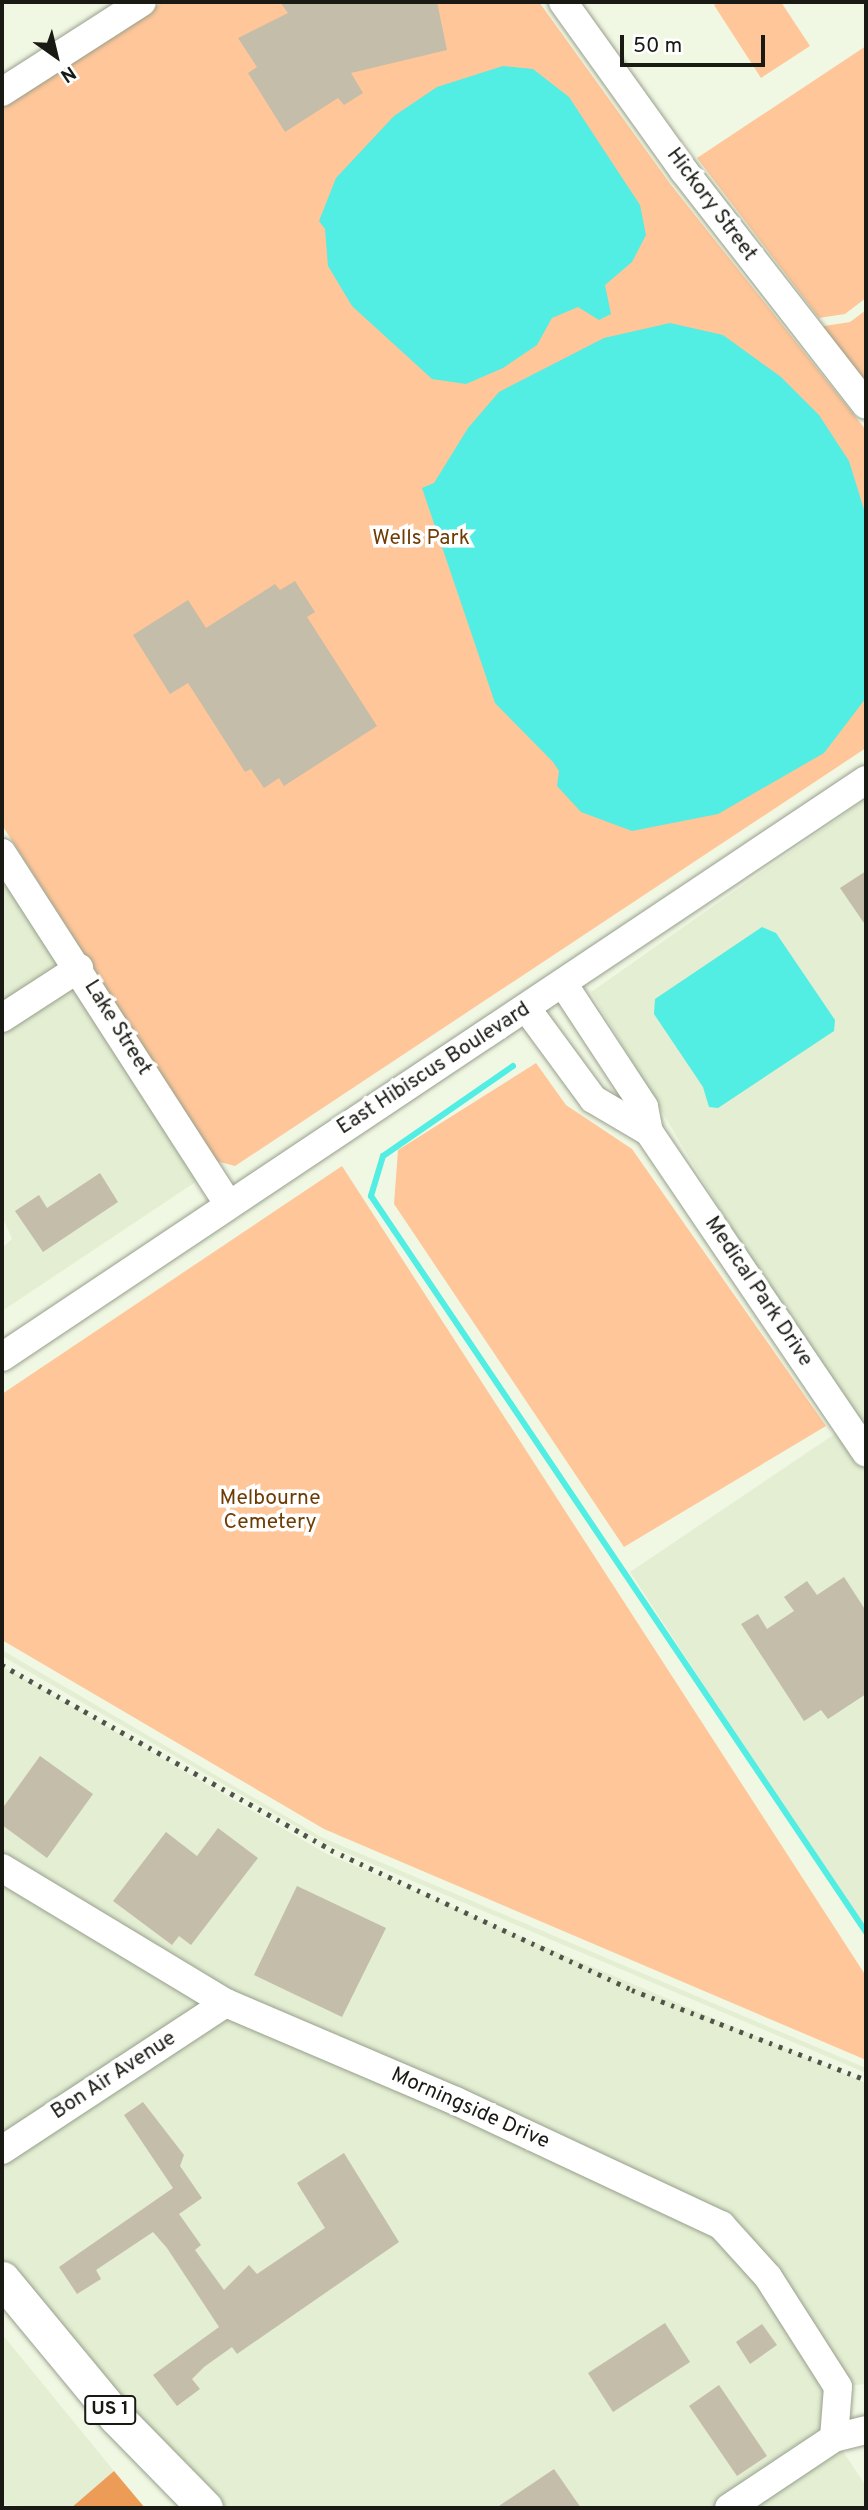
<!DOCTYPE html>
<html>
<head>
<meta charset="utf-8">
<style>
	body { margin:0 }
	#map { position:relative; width:868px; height:2510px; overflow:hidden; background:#f0f8e4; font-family:Overpass,sans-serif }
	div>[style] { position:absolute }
	.built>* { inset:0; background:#e3eed2 }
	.green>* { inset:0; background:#ffc699 }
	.forest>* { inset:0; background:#ed9c58 }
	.water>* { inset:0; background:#52ede3 }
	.stream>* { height:6px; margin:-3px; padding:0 3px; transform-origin:3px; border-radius:3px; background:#52ede3 }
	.building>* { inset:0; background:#c4bdaa }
	.roads { filter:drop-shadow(0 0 2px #989f8c) drop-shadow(0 0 2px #989f8c) }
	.minor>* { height:28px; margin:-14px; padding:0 14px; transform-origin:14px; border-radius:14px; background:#fff }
	.major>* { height:35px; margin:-17.5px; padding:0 17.5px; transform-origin:17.5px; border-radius:17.5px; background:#fff }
	.rail>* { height:5px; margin-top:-2.5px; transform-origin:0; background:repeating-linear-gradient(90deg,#4f5349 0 3.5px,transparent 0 10.5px) }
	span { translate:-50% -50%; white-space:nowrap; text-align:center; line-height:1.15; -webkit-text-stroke:7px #fff; paint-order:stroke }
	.shield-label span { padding:2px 5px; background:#fff; border:2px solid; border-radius:5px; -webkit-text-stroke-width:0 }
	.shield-label { font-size:19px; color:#181a13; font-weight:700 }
	.street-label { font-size:21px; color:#181a13 }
	.park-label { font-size:21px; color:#6e3b02 }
	.frame { position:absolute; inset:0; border:4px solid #181a13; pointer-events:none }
	.north { position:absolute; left:21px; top:21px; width:70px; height:70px; -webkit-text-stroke:5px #fff; paint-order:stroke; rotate:146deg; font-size:19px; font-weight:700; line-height:28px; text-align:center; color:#181a13 }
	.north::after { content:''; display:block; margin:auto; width:24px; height:32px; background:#181a13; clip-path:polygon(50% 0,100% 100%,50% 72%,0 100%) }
	.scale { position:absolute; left:620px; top:35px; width:145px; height:32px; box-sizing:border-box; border:4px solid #181a13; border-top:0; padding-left:9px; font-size:21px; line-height:24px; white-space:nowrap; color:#181a13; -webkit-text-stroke:5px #fff; paint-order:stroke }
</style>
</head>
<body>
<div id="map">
	<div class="built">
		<div style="clip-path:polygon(866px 799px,866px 1935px,630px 1572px,848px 1425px,591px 992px)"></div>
		<div style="clip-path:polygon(2px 871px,65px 964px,2px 1004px)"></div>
		<div style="clip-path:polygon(77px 983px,200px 1179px,2px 1311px,2px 1248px,12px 1239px,2px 1216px,2px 1031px)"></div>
		<div style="clip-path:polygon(2px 1650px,321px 1837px,866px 2068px,866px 2073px,330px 1846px,2px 1656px)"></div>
		<div style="clip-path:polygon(2px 1666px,327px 1854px,866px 2083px,866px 2384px,838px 2387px,834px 2438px,866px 2486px,866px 2508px,197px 2508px,2px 2290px)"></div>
		<div style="clip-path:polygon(2px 2334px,114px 2471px,71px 2508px,2px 2505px)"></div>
	</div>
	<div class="green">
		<div style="clip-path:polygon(163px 2px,539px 2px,671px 185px,866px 430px,866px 748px,235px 1166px,216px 1161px,2px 825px,2px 107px)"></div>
		<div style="clip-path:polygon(720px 2px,781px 2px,810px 46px,761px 78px,714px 5px)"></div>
		<div style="clip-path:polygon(866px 46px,866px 298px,845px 314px,819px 318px,697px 158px)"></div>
		<div style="clip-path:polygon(866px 310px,866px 388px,818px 327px,850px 322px)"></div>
		<div style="clip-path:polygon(536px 1063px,566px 1105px,632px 1149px,826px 1426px,624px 1547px,394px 1204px,398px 1150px)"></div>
		<div style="clip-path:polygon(342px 1166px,866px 1976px,866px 2060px,324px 1829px,2px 1640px,2px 1394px)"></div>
	</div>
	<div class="forest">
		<div style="clip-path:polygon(114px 2471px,145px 2508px,71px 2508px)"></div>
	</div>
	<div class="water">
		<div style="clip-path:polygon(503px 66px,533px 69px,569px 97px,640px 205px,646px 235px,632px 262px,605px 285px,611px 314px,599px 320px,578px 307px,552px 318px,537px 345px,503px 368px,466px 384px,432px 379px,352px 306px,328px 266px,325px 229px,319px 221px,336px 178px,394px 116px,437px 87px)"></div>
		<div style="clip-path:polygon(670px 323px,723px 335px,781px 377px,819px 415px,849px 461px,866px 516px,866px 698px,824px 753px,718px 814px,632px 831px,581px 812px,557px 786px,559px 771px,553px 762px,495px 703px,422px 488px,434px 483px,468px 428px,499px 392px,604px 338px)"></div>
		<div style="clip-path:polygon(762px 927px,776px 933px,835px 1020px,834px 1031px,718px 1108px,709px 1107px,703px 1087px,654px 1014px,655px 999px)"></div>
	</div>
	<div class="stream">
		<div style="left:513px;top:1066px;width:158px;rotate:145.3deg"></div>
		<div style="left:383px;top:1156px;width:42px;rotate:106.7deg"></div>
		<div style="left:371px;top:1196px;width:887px;rotate:56.08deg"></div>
	</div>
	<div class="building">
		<div style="clip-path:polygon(280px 2px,437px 2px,447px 50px,351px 73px,363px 93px,344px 105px,338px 98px,285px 132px,248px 73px,257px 67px,238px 38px,288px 13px)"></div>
		<div style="clip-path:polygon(295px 581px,315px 612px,307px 617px,377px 726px,284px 786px,279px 778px,264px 788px,251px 769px,245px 772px,188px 683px,170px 694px,133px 635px,188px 600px,206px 628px,275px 584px,280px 590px)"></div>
		<div style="clip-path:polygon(866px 871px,866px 926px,840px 888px)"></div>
		<div style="clip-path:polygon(100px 1173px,118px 1202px,43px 1252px,15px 1211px,39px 1195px,47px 1208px)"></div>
		<div style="clip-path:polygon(844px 1577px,866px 1611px,866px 1694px,828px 1719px,821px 1710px,804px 1721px,741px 1624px,758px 1614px,767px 1629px,794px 1611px,784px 1597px,807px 1581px,817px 1595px)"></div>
		<div style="clip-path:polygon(40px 1756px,93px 1794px,47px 1858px,2px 1825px,2px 1809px)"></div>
		<div style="clip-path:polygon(218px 1828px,258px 1858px,191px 1945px,179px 1936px,172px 1945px,113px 1901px,166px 1832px,197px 1856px)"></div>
		<div style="clip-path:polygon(297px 1886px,386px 1928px,342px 2017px,254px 1975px)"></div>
		<div style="clip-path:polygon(143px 2102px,184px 2155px,180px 2166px,202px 2198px,179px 2214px,201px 2245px,195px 2250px,224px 2290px,249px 2265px,257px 2274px,325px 2228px,297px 2183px,344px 2153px,399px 2242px,237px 2354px,232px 2347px,204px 2367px,192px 2379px,200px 2389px,177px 2406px,153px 2375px,219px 2327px,167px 2248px,153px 2232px,96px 2270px,101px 2279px,77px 2294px,59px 2267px,173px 2188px,124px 2115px)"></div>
		<div style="clip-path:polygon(665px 2323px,690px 2362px,613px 2412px,588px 2373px)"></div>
		<div style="clip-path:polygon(762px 2324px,777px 2345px,750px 2364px,736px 2342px)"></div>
		<div style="clip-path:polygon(719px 2385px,767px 2456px,737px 2476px,689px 2406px)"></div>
		<div style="clip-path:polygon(554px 2469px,581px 2508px,496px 2508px)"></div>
	</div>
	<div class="roads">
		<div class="minor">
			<div style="left:563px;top:2px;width:208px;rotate:54.4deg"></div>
			<div style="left:684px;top:171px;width:296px;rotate:52.1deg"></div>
			<div style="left:2px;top:92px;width:166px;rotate:-32.7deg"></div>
			<div style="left:2px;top:853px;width:417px;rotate:57.2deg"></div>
			<div style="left:564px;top:985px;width:146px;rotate:56.7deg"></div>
			<div style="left:644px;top:1107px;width:25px;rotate:79deg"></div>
			<div style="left:649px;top:1132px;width:387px;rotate:55.9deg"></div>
			<div style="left:527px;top:1009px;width:112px;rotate:53.7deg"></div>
			<div style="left:593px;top:1099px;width:65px;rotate:30.5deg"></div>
			<div style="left:2px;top:1018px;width:92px;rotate:-33deg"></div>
			<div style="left:2px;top:1357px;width:1039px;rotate:-33.74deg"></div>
			<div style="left:2px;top:1868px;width:262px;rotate:31.1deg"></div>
			<div style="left:226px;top:2003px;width:250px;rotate:23.1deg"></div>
			<div style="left:456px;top:2101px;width:293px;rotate:25.1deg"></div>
			<div style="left:721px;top:2225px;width:70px;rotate:47.9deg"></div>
			<div style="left:768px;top:2277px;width:130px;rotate:57.5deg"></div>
			<div style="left:838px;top:2387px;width:51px;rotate:94.5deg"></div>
			<div style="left:2px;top:2150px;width:268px;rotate:-33.3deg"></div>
			<div style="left:729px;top:2508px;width:126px;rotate:-33.7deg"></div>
			<div style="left:834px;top:2438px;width:33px;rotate:-14deg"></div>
		</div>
		<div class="major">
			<div style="left:2px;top:2279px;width:179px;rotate:50.4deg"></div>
			<div style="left:116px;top:2417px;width:127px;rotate:45.6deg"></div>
		</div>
	</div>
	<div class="rail">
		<div style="left:2px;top:1665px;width:377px;rotate:29.3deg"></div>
		<div style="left:331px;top:1850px;width:332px;rotate:24.9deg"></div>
		<div style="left:632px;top:1990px;width:251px;rotate:21deg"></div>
	</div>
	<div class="shield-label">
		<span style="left:110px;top:2410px">US 1</span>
	</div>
	<div class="street-label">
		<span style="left:711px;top:205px;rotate:53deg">Hickory Street</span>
		<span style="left:117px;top:1028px;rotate:58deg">Lake Street</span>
		<span style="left:434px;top:1069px;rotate:-33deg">East Hibiscus Boulevard</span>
		<span style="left:758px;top:1292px;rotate:56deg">Medical Park Drive</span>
		<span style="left:114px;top:2076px;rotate:-33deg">Bon Air Avenue</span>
		<span style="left:470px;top:2109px;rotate:24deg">Morningside Drive</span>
	</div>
	<div class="park-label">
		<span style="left:421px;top:539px">Wells Park</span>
		<span style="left:270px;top:1511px">Melbourne<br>Cemetery</span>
	</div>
	<div class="frame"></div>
	<div class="north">N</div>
	<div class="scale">50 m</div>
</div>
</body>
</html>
